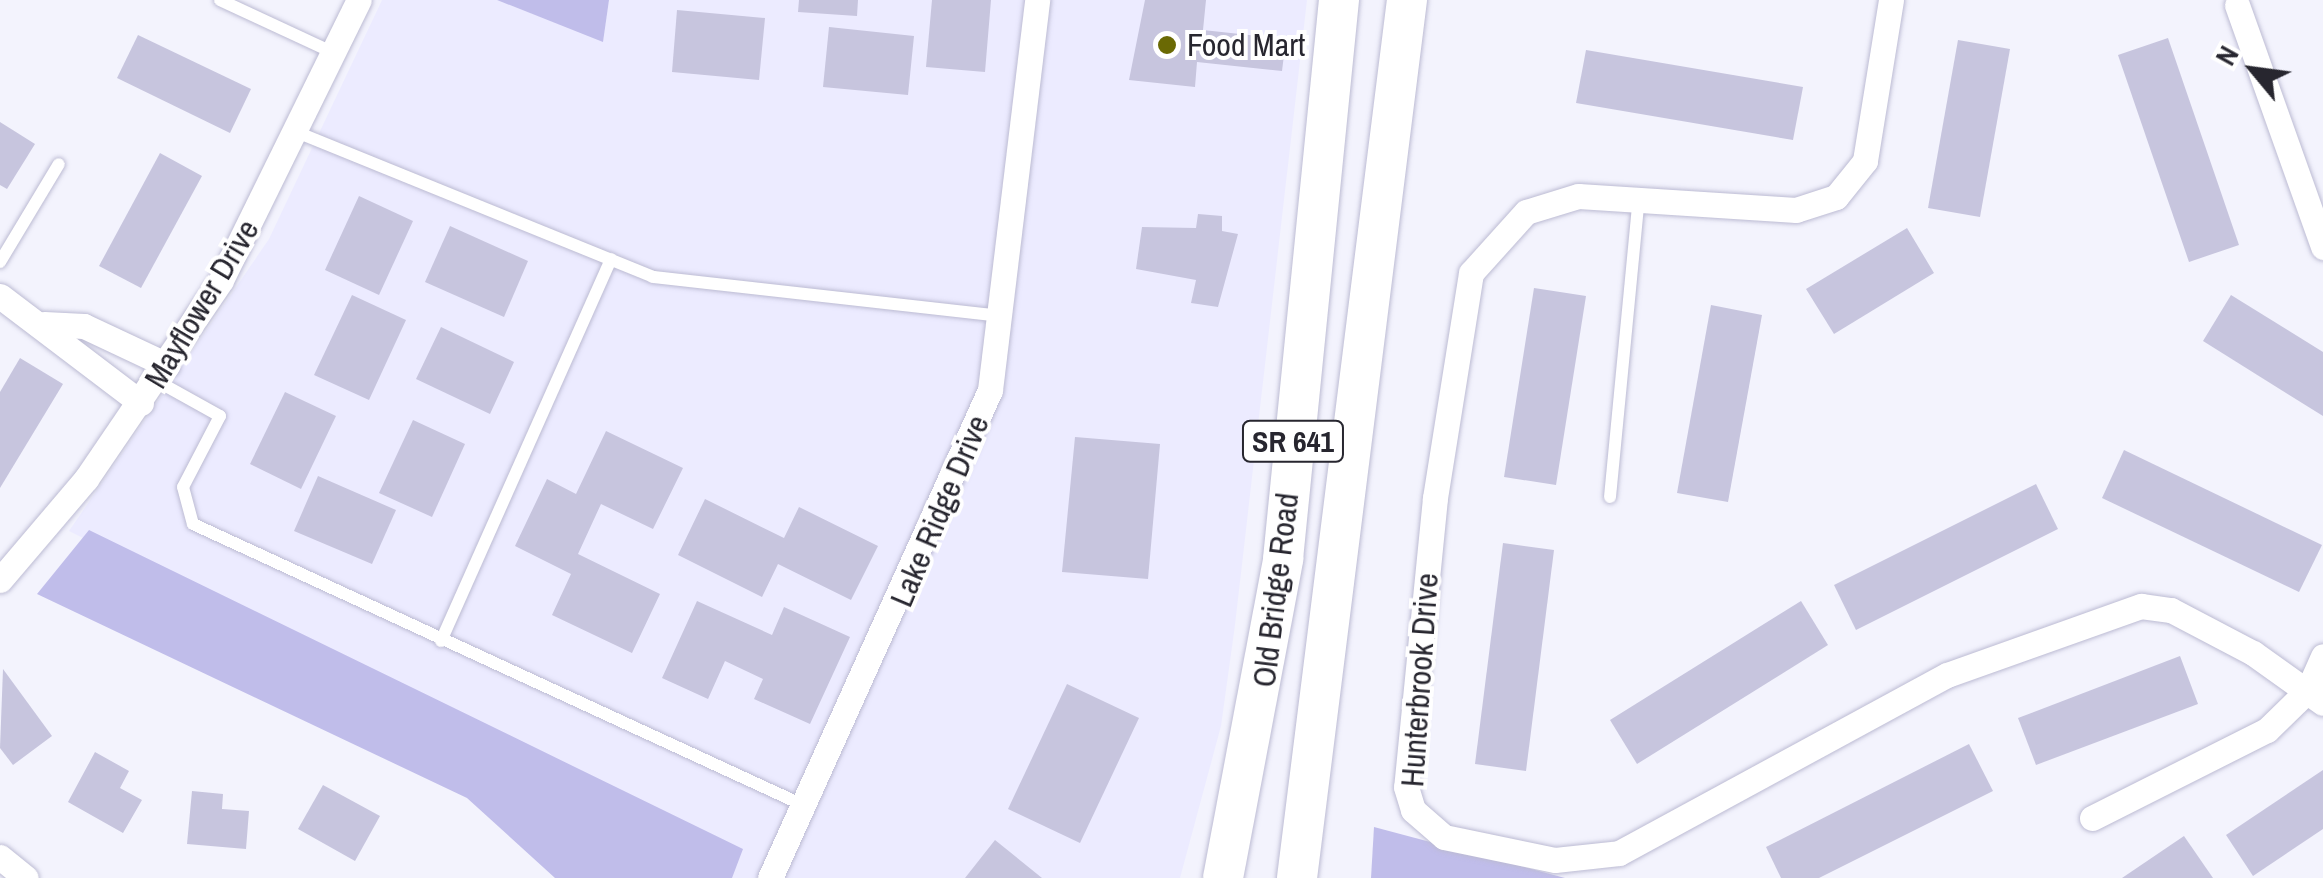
<!DOCTYPE html>
<html>
<head>
<meta charset="utf-8">
<style>
	body { margin:0 }
	#map { position:relative; width:2323px; height:878px; overflow:hidden; background:#f3f3fd; font-family:"Archivo Narrow",sans-serif }
	div>[style] { position:absolute }
	.built>* { inset:0; background:#ecebff }
	.forest>* { inset:0; background:#c0bdea }
	.building>* { inset:0; background:#c7c5de }
	.roads { filter:drop-shadow(0 0 2px #bcbbd3) drop-shadow(0 0 2px #bcbbd3) }
	.lane>* { height:12px; margin:-6px; padding:0 6px; transform-origin:6px; border-radius:6px; background:#fff }
	.street>* { height:25px; margin:-12.5px; padding:0 12.5px; transform-origin:12.5px; border-radius:12.5px; background:#fff }
	.primary>* { height:40px; margin:-20px; padding:0 20px; transform-origin:20px; border-radius:20px; background:#fff }
	.dots>* { width:28px; height:28px; translate:-50% -50%; box-sizing:border-box; border:5px solid #fff; border-radius:50% }
	span { translate:-50% -50%; white-space:nowrap; text-align:center; line-height:1.15; -webkit-text-stroke:8px #fff; paint-order:stroke }
	.shield-label span { padding:2px 8px; background:#fff; border:2px solid; border-radius:8px; -webkit-text-stroke-width:0 }
	.shield-label { font-size:30px; color:#27262f; font-weight:700 }
	.poi-label { font-size:32px; color:#27262f }
	.left { translate:0 -50%; text-align:left }
	.street-label { font-size:32px; color:#27262f }
	.north { position:absolute; left:2203px; top:20px; width:100px; height:100px; -webkit-text-stroke:8px #fff; paint-order:stroke; rotate:299deg; font-size:28px; font-weight:700; line-height:40px; text-align:center; color:#27262f }
	.north::after { content:''; display:block; margin:auto; width:35px; height:45px; background:#27262f; clip-path:polygon(50% 0,100% 100%,50% 72%,0 100%) }
</style>
</head>
<body>
<div id="map">
	<div class="built">
		<div style="clip-path:polygon(382px 0,497px 0,603px 41px,609px 0,1307px 0,1235px 625px,1221px 726px,1180px 878px,694px 878px,707px 850px,69px 531px,269px 239px)"></div>
	</div>
	<div class="forest">
		<div style="clip-path:polygon(497px 0,609px 0,603px 42px)"></div>
		<div style="clip-path:polygon(89px 530px,743px 849px,732px 878px,555px 878px,467px 798px,37px 594px)"></div>
		<div style="clip-path:polygon(1374px 827px,1565px 878px,1371px 878px)"></div>
	</div>
	<div class="building">
		<div style="clip-path:polygon(799px 0,858px 0,857px 16px,798px 12px)"></div>
		<div style="clip-path:polygon(932px 0,991px 0,985px 72px,926px 67px)"></div>
		<div style="clip-path:polygon(1145px 0,1206px 0,1203px 30px,1286px 39px,1282px 71px,1197px 62px,1195px 87px,1129px 80px)"></div>
		<div style="clip-path:polygon(677px 10px,765px 18px,759px 80px,672px 72px)"></div>
		<div style="clip-path:polygon(829px 27px,914px 36px,908px 95px,823px 87px)"></div>
		<div style="clip-path:polygon(138px 35px,251px 89px,230px 133px,117px 78px)"></div>
		<div style="clip-path:polygon(2168px 38px,2239px 245px,2189px 262px,2118px 55px)"></div>
		<div style="clip-path:polygon(1958px 40px,2010px 49px,1980px 217px,1928px 208px)"></div>
		<div style="clip-path:polygon(1586px 50px,1803px 87px,1793px 140px,1576px 103px)"></div>
		<div style="clip-path:polygon(0 122px,35px 144px,7px 189px,0 185px)"></div>
		<div style="clip-path:polygon(160px 153px,202px 176px,141px 288px,99px 266px)"></div>
		<div style="clip-path:polygon(359px 196px,413px 221px,379px 295px,325px 270px)"></div>
		<div style="clip-path:polygon(1198px 214px,1222px 216px,1222px 231px,1238px 234px,1218px 307px,1191px 303px,1196px 280px,1136px 269px,1142px 227px,1196px 228px)"></div>
		<div style="clip-path:polygon(450px 226px,528px 261px,504px 317px,425px 282px)"></div>
		<div style="clip-path:polygon(1907px 228px,1934px 273px,1834px 334px,1806px 289px)"></div>
		<div style="clip-path:polygon(1534px 288px,1586px 296px,1556px 485px,1504px 477px)"></div>
		<div style="clip-path:polygon(352px 295px,406px 320px,369px 400px,314px 375px)"></div>
		<div style="clip-path:polygon(2231px 295px,2323px 352px,2323px 416px,2203px 341px)"></div>
		<div style="clip-path:polygon(1711px 305px,1762px 315px,1728px 502px,1677px 493px)"></div>
		<div style="clip-path:polygon(441px 327px,514px 362px,490px 414px,416px 379px)"></div>
		<div style="clip-path:polygon(20px 358px,63px 384px,0 488px,0 392px)"></div>
		<div style="clip-path:polygon(285px 392px,336px 416px,301px 489px,250px 464px)"></div>
		<div style="clip-path:polygon(413px 420px,465px 444px,432px 517px,379px 493px)"></div>
		<div style="clip-path:polygon(606px 431px,683px 468px,653px 529px,601px 504px,578px 554px,660px 594px,632px 653px,552px 615px,571px 574px,515px 546px,547px 479px,576px 494px)"></div>
		<div style="clip-path:polygon(1075px 437px,1160px 444px,1148px 579px,1062px 572px)"></div>
		<div style="clip-path:polygon(2124px 450px,2322px 545px,2299px 592px,2102px 498px)"></div>
		<div style="clip-path:polygon(318px 476px,396px 510px,372px 564px,294px 531px)"></div>
		<div style="clip-path:polygon(2036px 484px,2058px 529px,1856px 630px,1834px 585px)"></div>
		<div style="clip-path:polygon(705px 499px,784px 538px,799px 507px,878px 546px,851px 600px,778px 564px,762px 597px,678px 555px)"></div>
		<div style="clip-path:polygon(1503px 543px,1554px 550px,1526px 771px,1475px 764px)"></div>
		<div style="clip-path:polygon(697px 601px,772px 635px,784px 607px,850px 637px,810px 724px,754px 699px,763px 679px,725px 661px,708px 699px,662px 678px)"></div>
		<div style="clip-path:polygon(1801px 601px,1828px 645px,1637px 764px,1610px 720px)"></div>
		<div style="clip-path:polygon(2180px 656px,2198px 704px,2036px 765px,2018px 718px)"></div>
		<div style="clip-path:polygon(3px 669px,52px 736px,13px 765px,0 748px)"></div>
		<div style="clip-path:polygon(1067px 684px,1139px 718px,1080px 843px,1008px 809px)"></div>
		<div style="clip-path:polygon(1969px 744px,1993px 791px,1819px 878px,1781px 878px,1766px 847px)"></div>
		<div style="clip-path:polygon(95px 752px,129px 771px,120px 788px,142px 800px,123px 833px,68px 802px)"></div>
		<div style="clip-path:polygon(2323px 770px,2323px 829px,2253px 876px,2226px 835px)"></div>
		<div style="clip-path:polygon(323px 785px,380px 816px,355px 861px,298px 829px)"></div>
		<div style="clip-path:polygon(192px 791px,223px 794px,222px 809px,249px 811px,246px 849px,187px 844px)"></div>
		<div style="clip-path:polygon(2184px 836px,2213px 878px,2122px 878px)"></div>
		<div style="clip-path:polygon(995px 840px,1042px 878px,965px 878px)"></div>
	</div>
	<div class="roads">
		<div class="lane">
			<div style="left:220px;top:0;width:126px;rotate:24.9deg"></div>
			<div style="left:299px;top:133px;width:382px;rotate:22.1deg"></div>
			<div style="left:653px;top:277px;width:351px;rotate:6.4deg"></div>
			<div style="left:0;top:262px;width:114px;rotate:-59deg"></div>
			<div style="left:157px;top:381px;width:72px;rotate:29.1deg"></div>
			<div style="left:220px;top:416px;width:80px;rotate:117.5deg"></div>
			<div style="left:183px;top:487px;width:38px;rotate:75deg"></div>
			<div style="left:193px;top:524px;width:674px;rotate:24.74deg"></div>
			<div style="left:1610px;top:497px;width:302px;rotate:-84.5deg"></div>
			<div style="left:441px;top:641px;width:418px;rotate:-66deg"></div>
		</div>
		<div class="street">
			<div style="left:1891px;top:0;width:163px;rotate:99.2deg"></div>
			<div style="left:1865px;top:161px;width:46px;rotate:128.9deg"></div>
			<div style="left:1836px;top:197px;width:42px;rotate:162deg"></div>
			<div style="left:1796px;top:210px;width:218px;rotate:-176.3deg"></div>
			<div style="left:1578px;top:196px;width:54px;rotate:162.9deg"></div>
			<div style="left:1526px;top:212px;width:82px;rotate:132deg"></div>
			<div style="left:1471px;top:273px;width:228px;rotate:99.1deg"></div>
			<div style="left:1435px;top:498px;width:290px;rotate:95.7deg"></div>
			<div style="left:1406px;top:787px;width:24px;rotate:73deg"></div>
			<div style="left:1413px;top:810px;width:41px;rotate:41.1deg"></div>
			<div style="left:1444px;top:837px;width:113px;rotate:11.7deg"></div>
			<div style="left:1555px;top:860px;width:64px;rotate:-6.2deg"></div>
			<div style="left:1619px;top:853px;width:373px;rotate:-28.5deg"></div>
			<div style="left:1947px;top:675px;width:206px;rotate:-19.6deg"></div>
			<div style="left:2141px;top:606px;width:30px;rotate:8deg"></div>
			<div style="left:2171px;top:610px;width:93px;rotate:27.7deg"></div>
			<div style="left:2253px;top:653px;width:86px;rotate:35.5deg"></div>
			<div style="left:2237px;top:5px;width:257px;rotate:70.4deg"></div>
			<div style="left:0;top:296px;width:177px;rotate:37.2deg"></div>
			<div style="left:44px;top:324px;width:40px;rotate:2.9deg"></div>
			<div style="left:84px;top:326px;width:92px;rotate:25.2deg"></div>
			<div style="left:0;top:580px;width:133px;rotate:-49.6deg"></div>
			<div style="left:86px;top:479px;width:240px;rotate:-55.8deg"></div>
			<div style="left:221px;top:280px;width:312px;rotate:-63.8deg"></div>
			<div style="left:2092px;top:818px;width:196px;rotate:-26.7deg"></div>
			<div style="left:2267px;top:730px;width:57px;rotate:-44.3deg"></div>
			<div style="left:2308px;top:690px;width:37px;rotate:-66deg"></div>
			<div style="left:0;top:857px;width:33px;rotate:39deg"></div>
			<div style="left:770px;top:878px;width:535px;rotate:-65.73deg"></div>
			<div style="left:990px;top:390px;width:393px;rotate:-83.1deg"></div>
		</div>
		<div class="primary">
			<div style="left:1223px;top:878px;width:325px;rotate:-79.3deg"></div>
			<div style="left:1283px;top:559px;width:562px;rotate:-84.28deg"></div>
			<div style="left:1297px;top:878px;width:885px;rotate:-82.86deg"></div>
		</div>
	</div>
	<div class="dots">
		<div style="left:1167px;top:45px;background:#6a6904"></div>
	</div>
	<div class="shield-label">
		<span style="left:1293px;top:441px">SR 641</span>
	</div>
	<div class="poi-label">
		<span class="left" style="left:1187px;top:45px">Food Mart</span>
	</div>
	<div class="street-label">
		<span style="left:202px;top:304px;rotate:-59deg">Mayflower Drive</span>
		<span style="left:940px;top:511px;rotate:-67deg">Lake Ridge Drive</span>
		<span style="left:1276px;top:590px;rotate:-83deg">Old Bridge Road</span>
		<span style="left:1420px;top:680px;rotate:-86deg">Hunterbrook Drive</span>
	</div>
	<div class="north">N</div>
</div>
</body>
</html>
